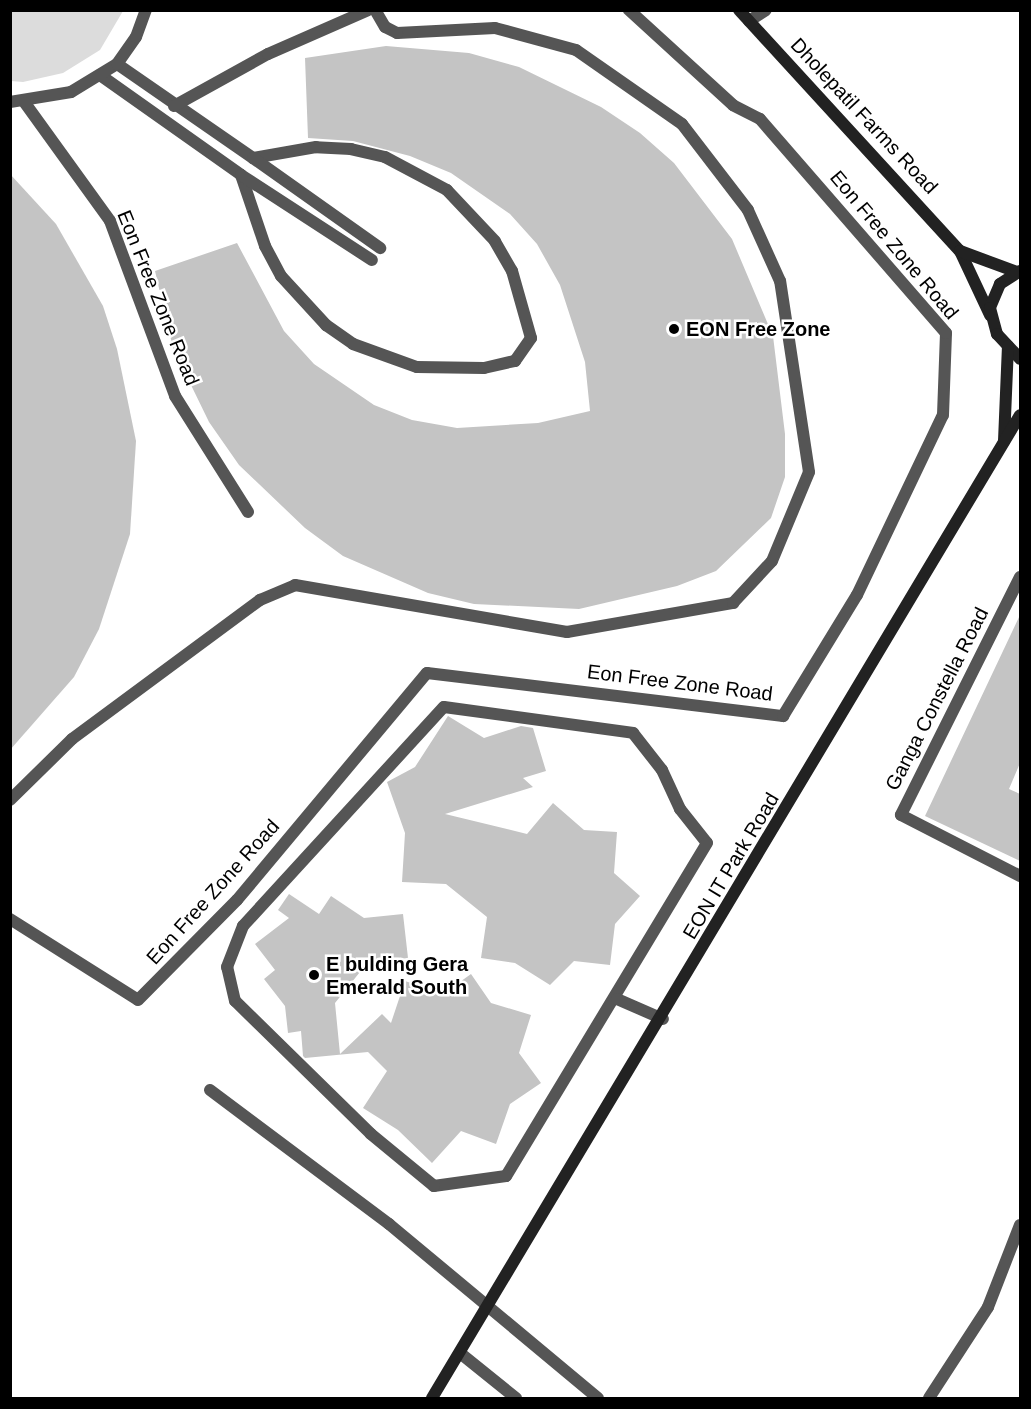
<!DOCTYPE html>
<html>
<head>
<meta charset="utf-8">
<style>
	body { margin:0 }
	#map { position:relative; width:1031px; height:1409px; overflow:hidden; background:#fff; font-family:Arial,sans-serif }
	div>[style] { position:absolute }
	.green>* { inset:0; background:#dcdcdc }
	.building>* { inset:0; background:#c4c4c4 }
	.lane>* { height:12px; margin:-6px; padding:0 6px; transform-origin:6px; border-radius:6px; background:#555 }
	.street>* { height:12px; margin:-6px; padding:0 6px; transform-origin:6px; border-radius:6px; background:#555 }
	.secondary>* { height:12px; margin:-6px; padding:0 6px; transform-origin:6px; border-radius:6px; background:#222 }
	.dots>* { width:16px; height:16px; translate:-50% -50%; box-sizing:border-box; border:3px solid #fff; border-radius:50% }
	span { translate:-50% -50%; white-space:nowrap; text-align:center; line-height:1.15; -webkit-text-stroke:5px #fff; paint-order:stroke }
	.street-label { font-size:20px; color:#000 }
	.poi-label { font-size:20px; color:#000; font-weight:700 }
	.left { translate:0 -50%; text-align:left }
	.frame { position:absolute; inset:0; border:12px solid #000; pointer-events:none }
</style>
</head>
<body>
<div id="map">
	<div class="green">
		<div style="clip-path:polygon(11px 10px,123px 10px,123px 11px,100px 50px,63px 73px,23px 82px,11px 81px)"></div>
	</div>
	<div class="building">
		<div style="clip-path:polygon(386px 46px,469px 53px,519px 67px,601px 107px,640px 133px,674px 163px,732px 239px,773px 336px,785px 434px,785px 477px,771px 518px,716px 571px,677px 586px,579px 609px,474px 604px,428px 593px,343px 556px,305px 528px,239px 465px,209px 422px,173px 348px,155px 271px,237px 243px,284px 331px,314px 364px,374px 405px,412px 420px,457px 428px,538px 423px,590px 411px,585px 362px,560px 285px,537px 244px,510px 214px,451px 173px,410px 156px,353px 141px,308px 138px,305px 58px)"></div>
		<div style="clip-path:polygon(10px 174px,56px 224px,103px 306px,117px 349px,136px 441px,130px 534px,99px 629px,74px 677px,10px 750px)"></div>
		<div style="clip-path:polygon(1020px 615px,1020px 763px,1009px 789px,1020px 794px,1020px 861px,925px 816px)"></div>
		<div style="clip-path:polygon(448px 716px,484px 738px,521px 726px,533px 728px,546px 771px,523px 778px,533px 787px,445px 814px,527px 834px,553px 803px,584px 830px,617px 832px,614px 873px,640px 896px,615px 924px,610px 965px,574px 961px,550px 985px,515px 963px,481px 958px,487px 917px,446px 884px,402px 882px,405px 833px,387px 782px,415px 767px)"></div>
		<div style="clip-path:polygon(289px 894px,319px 914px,331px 896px,364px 918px,403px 914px,408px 958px,368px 962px,335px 1003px,340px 1054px,382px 1014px,391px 1023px,405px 981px,443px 994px,471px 974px,491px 1003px,531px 1015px,519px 1053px,541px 1083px,510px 1104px,496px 1144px,461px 1131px,432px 1163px,398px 1130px,363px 1108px,387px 1071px,368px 1052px,305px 1058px,303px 1056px,301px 1031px,288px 1033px,285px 1006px,264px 979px,275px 970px,255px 944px,289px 918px,278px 910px)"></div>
	</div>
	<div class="lane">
		<div style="left:749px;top:21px;width:20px;rotate:-33deg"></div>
		<div style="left:100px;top:75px;width:173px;rotate:35.3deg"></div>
		<div style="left:241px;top:175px;width:75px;rotate:71.3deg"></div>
		<div style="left:265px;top:246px;width:34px;rotate:62deg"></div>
		<div style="left:281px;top:276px;width:67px;rotate:47.4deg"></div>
		<div style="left:326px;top:325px;width:33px;rotate:35deg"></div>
		<div style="left:353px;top:344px;width:68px;rotate:19.8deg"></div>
		<div style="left:417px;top:367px;width:67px;rotate:0.9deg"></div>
		<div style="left:484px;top:368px;width:32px;rotate:-13deg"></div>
		<div style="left:515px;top:361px;width:28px;rotate:-55deg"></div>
		<div style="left:531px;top:338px;width:70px;rotate:-105.8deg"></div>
		<div style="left:512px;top:271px;width:34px;rotate:-120deg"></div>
		<div style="left:495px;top:241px;width:70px;rotate:-133.3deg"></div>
		<div style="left:447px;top:190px;width:70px;rotate:-152deg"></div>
		<div style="left:385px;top:157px;width:35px;rotate:-167deg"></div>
		<div style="left:351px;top:149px;width:35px;rotate:-177deg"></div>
		<div style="left:316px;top:147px;width:64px;rotate:170.1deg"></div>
		<div style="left:253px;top:158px;width:165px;rotate:-145.3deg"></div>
		<div style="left:10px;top:102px;width:62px;rotate:-9.3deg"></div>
		<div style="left:71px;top:92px;width:54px;rotate:-31.3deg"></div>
		<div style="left:117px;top:64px;width:33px;rotate:-55deg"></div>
		<div style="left:136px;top:37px;width:29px;rotate:-70deg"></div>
		<div style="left:25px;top:103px;width:145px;rotate:54.2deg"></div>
		<div style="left:110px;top:221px;width:187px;rotate:69.6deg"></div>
		<div style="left:175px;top:396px;width:137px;rotate:57.8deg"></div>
		<div style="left:174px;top:106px;width:107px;rotate:-29deg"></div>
		<div style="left:268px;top:54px;width:109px;rotate:-23.7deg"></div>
		<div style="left:253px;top:158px;width:156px;rotate:35.3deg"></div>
		<div style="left:241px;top:175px;width:156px;rotate:33deg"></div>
		<div style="left:444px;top:707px;width:191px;rotate:7.8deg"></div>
		<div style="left:633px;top:733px;width:47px;rotate:51.9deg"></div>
		<div style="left:662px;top:770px;width:43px;rotate:65.2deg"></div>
		<div style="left:680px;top:809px;width:43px;rotate:51.5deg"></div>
		<div style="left:707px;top:843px;width:389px;rotate:121.1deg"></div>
		<div style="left:506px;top:1176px;width:73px;rotate:172.1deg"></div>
		<div style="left:434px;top:1186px;width:82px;rotate:-140.5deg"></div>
		<div style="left:371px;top:1134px;width:190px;rotate:-135.6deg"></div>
		<div style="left:235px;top:1001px;width:35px;rotate:-103deg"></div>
		<div style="left:227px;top:967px;width:44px;rotate:-68.7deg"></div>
		<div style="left:243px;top:926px;width:297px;rotate:-47.5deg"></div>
		<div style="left:10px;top:800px;width:87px;rotate:-44.5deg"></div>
		<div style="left:72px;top:739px;width:234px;rotate:-36.5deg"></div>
		<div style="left:260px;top:600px;width:38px;rotate:-23deg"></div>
		<div style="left:295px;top:585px;width:276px;rotate:9.8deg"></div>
		<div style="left:567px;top:632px;width:169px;rotate:-9.9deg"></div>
		<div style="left:733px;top:603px;width:57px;rotate:-47.1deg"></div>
		<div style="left:772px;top:561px;width:96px;rotate:-67.4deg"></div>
		<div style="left:809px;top:472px;width:193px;rotate:-98.6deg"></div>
		<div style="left:780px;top:281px;width:78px;rotate:-114.3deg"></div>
		<div style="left:748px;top:210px;width:108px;rotate:-127.5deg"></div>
		<div style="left:682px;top:124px;width:129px;rotate:-145.1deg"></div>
		<div style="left:576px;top:50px;width:84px;rotate:-164.8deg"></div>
		<div style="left:495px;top:28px;width:98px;rotate:177.1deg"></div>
		<div style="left:397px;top:33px;width:13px;rotate:-153deg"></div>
		<div style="left:385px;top:27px;width:20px;rotate:-120deg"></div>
		<div style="left:10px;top:919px;width:151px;rotate:32.3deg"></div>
		<div style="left:138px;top:1000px;width:141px;rotate:-45.3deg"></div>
		<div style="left:237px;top:900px;width:296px;rotate:-50.1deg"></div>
		<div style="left:427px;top:673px;width:359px;rotate:6.9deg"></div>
		<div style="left:783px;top:716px;width:142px;rotate:-58.6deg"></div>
		<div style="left:857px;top:595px;width:199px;rotate:-64.5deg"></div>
		<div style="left:943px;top:415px;width:82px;rotate:-87.9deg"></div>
		<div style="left:946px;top:333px;width:284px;rotate:-131deg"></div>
		<div style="left:760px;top:119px;width:30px;rotate:-153deg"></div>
		<div style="left:733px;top:105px;width:141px;rotate:-137.6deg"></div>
		<div style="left:617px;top:999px;width:50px;rotate:23.5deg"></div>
	</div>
	<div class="street">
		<div style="left:1020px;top:577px;width:266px;rotate:116.6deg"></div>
		<div style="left:901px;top:815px;width:134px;rotate:27.1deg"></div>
		<div style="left:210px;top:1090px;width:224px;rotate:36.8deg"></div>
		<div style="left:389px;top:1224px;width:272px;rotate:39.8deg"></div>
		<div style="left:460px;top:1353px;width:72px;rotate:38.8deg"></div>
		<div style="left:929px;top:1398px;width:108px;rotate:-57deg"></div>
		<div style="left:988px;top:1307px;width:88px;rotate:-68.7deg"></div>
	</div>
	<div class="secondary">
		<div style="left:739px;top:10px;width:327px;rotate:47.5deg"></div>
		<div style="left:960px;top:251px;width:71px;rotate:64.9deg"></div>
		<div style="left:960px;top:251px;width:61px;rotate:20.2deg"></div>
		<div style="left:1020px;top:271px;width:24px;rotate:147deg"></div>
		<div style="left:1000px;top:284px;width:26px;rotate:113deg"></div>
		<div style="left:990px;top:308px;width:27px;rotate:75deg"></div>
		<div style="left:997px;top:334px;width:34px;rotate:47deg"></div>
		<div style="left:1004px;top:441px;width:95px;rotate:-87.6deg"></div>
		<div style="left:432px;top:1398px;width:1145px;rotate:-59.11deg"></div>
	</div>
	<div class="dots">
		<div style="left:674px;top:329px;background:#000"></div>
		<div style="left:314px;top:975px;background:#000"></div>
	</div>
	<div class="street-label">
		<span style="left:864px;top:116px;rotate:47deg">Dholepatil Farms Road</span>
		<span style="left:894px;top:245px;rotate:50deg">Eon Free Zone Road</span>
		<span style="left:158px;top:298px;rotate:68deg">Eon Free Zone Road</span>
		<span style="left:680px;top:683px;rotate:7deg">Eon Free Zone Road</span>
		<span style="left:937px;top:699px;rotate:-63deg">Ganga Constella Road</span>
		<span style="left:731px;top:866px;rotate:-59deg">EON IT Park Road</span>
		<span style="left:213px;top:892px;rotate:-48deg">Eon Free Zone Road</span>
	</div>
	<div class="poi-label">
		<span class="left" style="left:686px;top:329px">EON Free Zone</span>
		<span class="left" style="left:326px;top:976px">E bulding Gera<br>Emerald South</span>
	</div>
	<div class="frame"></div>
</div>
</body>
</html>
